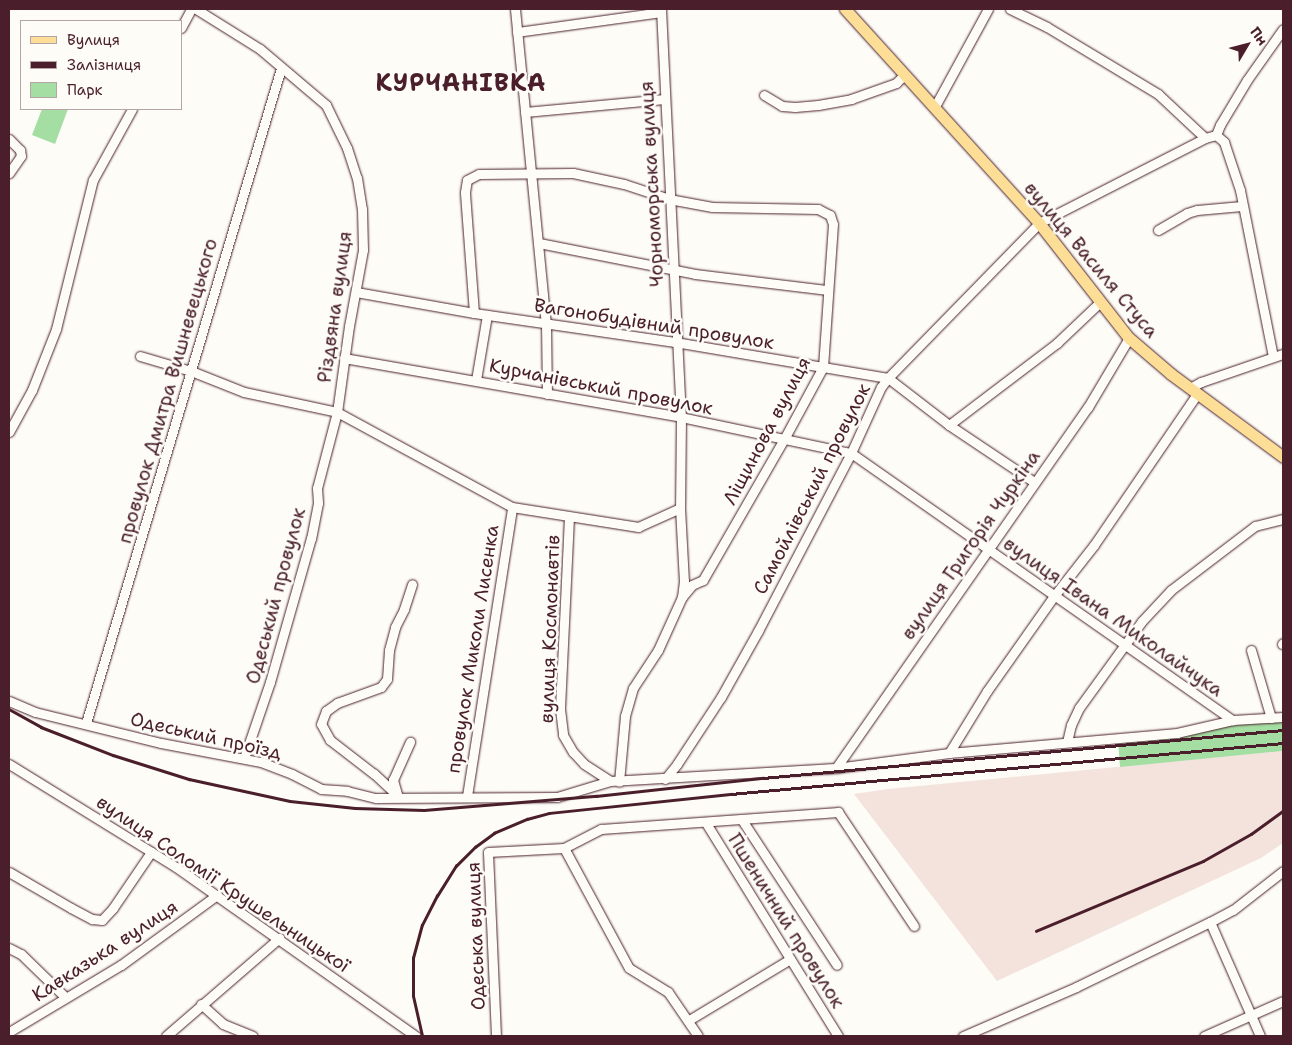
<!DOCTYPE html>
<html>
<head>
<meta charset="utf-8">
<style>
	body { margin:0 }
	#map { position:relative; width:1292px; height:1045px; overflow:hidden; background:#fdfcf7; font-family:"Shantell Sans",sans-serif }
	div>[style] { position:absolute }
	.built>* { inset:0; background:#f4e2dc }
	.green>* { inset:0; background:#a5dea3 }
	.roads { filter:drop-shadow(0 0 1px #4a1f2b) drop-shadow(0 0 1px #4a1f2b) }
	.minor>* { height:9px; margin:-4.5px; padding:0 4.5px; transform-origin:4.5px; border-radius:4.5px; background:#fdfcf7 }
	.major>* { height:11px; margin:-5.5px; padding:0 5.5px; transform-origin:5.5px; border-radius:5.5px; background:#fdde96 }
	.rail>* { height:2.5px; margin:-1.25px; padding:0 1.25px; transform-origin:1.25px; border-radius:1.25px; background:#4a1f2b }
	span { translate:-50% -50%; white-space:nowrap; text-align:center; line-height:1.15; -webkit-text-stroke:5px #fdfcf7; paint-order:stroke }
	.street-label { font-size:19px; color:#4a1f2b }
	.district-label { font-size:24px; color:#4a1f2b; font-weight:700; letter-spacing:1px }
	.frame { position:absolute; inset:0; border:10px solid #4a1f2b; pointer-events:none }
	.legend { position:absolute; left:20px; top:20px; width:162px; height:90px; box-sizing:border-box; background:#fdfcf7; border:1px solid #b5a4a5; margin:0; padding:6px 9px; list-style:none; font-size:15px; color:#4a1f2b }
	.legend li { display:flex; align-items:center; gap:10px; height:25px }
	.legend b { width:25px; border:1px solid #b5a4a5 }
	.north { position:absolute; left:1222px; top:20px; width:50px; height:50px; -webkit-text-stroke:4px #fdfcf7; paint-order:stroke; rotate:53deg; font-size:14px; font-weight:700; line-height:20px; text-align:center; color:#4a1f2b }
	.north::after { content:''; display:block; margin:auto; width:18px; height:22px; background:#4a1f2b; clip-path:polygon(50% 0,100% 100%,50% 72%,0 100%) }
</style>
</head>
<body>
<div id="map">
	<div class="built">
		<div style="clip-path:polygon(1283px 751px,1283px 843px,1261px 858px,997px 981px,854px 794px,888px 789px)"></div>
	</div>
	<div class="green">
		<div style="clip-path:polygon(42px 109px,68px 109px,55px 144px,32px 135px)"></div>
		<div style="clip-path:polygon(1283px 719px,1283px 751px,1120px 767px,1118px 740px)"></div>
	</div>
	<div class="roads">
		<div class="minor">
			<div style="left:196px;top:9px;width:75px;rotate:32deg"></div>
			<div style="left:260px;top:49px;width:87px;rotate:40.3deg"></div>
			<div style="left:326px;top:105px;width:48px;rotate:64deg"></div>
			<div style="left:347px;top:148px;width:32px;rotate:72deg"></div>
			<div style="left:357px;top:178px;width:31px;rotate:81deg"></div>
			<div style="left:362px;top:209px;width:41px;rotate:88.6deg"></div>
			<div style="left:363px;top:250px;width:77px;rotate:100.4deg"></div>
			<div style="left:349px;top:326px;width:87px;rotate:97.9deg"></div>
			<div style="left:337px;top:412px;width:79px;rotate:104.7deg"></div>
			<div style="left:317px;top:488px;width:15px;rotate:86deg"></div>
			<div style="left:318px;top:503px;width:36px;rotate:101deg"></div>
			<div style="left:311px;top:538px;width:150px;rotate:105.9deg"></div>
			<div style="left:270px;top:682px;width:80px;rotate:108.9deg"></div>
			<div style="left:515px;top:9px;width:317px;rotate:84.4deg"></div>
			<div style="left:546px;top:324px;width:70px;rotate:89.2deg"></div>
			<div style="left:661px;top:9px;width:408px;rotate:87.2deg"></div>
			<div style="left:681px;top:417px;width:91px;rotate:90.6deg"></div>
			<div style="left:680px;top:508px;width:73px;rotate:86.9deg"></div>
			<div style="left:684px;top:581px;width:16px;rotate:97deg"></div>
			<div style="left:1010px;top:9px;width:41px;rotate:25.9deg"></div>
			<div style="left:1047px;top:27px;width:130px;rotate:31.1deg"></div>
			<div style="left:1158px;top:94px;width:64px;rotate:43.1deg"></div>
			<div style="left:1205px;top:138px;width:11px;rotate:-15deg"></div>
			<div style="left:1216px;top:135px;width:11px;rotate:41deg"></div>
			<div style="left:1224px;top:142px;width:51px;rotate:71.6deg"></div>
			<div style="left:1240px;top:190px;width:170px;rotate:78.8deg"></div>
			<div style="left:181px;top:28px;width:21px;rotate:-62deg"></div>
			<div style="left:517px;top:32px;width:145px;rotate:-7.9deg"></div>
			<div style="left:764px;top:95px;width:21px;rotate:31deg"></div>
			<div style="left:782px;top:106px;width:13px;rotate:4deg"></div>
			<div style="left:795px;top:107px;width:23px;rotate:-5deg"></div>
			<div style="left:818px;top:105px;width:34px;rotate:-10deg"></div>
			<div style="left:851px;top:99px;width:48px;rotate:-19.6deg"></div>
			<div style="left:896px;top:83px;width:11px;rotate:-45deg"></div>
			<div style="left:934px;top:108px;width:113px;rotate:-61.4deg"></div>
			<div style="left:525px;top:112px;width:140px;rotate:-5.3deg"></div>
			<div style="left:1216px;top:135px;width:11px;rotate:-68deg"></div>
			<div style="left:1220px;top:125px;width:52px;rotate:-59deg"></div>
			<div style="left:1247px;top:80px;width:62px;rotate:-54.8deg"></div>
			<div style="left:9px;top:139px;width:16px;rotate:45deg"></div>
			<div style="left:20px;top:150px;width:6px;rotate:81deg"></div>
			<div style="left:21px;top:156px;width:21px;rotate:125deg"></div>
			<div style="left:1158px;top:230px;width:34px;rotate:-30deg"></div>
			<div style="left:1187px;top:213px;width:10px;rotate:-17deg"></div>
			<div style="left:1197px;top:210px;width:45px;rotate:-5.1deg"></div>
			<div style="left:539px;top:243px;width:159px;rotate:11.2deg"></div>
			<div style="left:695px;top:274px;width:134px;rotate:6.9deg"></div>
			<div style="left:356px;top:292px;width:120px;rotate:10.1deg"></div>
			<div style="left:474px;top:313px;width:203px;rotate:8.2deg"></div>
			<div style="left:675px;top:342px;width:216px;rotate:9.6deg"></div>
			<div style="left:888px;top:378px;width:77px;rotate:37.6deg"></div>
			<div style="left:949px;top:425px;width:102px;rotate:33.8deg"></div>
			<div style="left:474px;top:313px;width:121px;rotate:-94.3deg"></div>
			<div style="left:465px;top:192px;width:12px;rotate:-81deg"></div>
			<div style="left:467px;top:180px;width:13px;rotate:-27deg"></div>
			<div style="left:479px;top:174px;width:94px;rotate:-0.6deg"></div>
			<div style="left:573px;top:173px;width:52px;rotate:12.2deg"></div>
			<div style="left:624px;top:184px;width:47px;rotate:18.4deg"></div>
			<div style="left:669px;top:199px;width:44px;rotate:10.5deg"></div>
			<div style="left:712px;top:207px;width:106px;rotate:1.1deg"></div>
			<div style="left:818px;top:209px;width:13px;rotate:27deg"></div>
			<div style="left:830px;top:215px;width:9px;rotate:72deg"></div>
			<div style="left:833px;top:224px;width:143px;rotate:94deg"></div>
			<div style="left:823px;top:367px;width:82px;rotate:118.4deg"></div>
			<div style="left:784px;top:439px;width:163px;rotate:119.9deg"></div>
			<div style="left:703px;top:580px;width:12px;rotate:156deg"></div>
			<div style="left:692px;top:585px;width:16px;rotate:130deg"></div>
			<div style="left:682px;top:597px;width:58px;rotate:114.4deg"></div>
			<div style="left:658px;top:650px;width:45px;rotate:123.3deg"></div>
			<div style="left:633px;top:688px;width:29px;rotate:106deg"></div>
			<div style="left:625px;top:716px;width:66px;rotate:95.2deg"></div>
			<div style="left:140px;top:356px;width:53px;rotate:16.4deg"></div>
			<div style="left:191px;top:371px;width:57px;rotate:21.6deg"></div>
			<div style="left:244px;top:392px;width:95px;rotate:12.1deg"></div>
			<div style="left:337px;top:412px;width:199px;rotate:28.5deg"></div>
			<div style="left:512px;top:507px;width:128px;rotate:9deg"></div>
			<div style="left:638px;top:527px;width:46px;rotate:-24.3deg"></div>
			<div style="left:344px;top:358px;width:342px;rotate:9.9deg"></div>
			<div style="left:681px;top:417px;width:174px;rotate:12deg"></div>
			<div style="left:851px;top:453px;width:466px;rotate:35deg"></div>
			<div style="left:476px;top:380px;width:66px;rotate:-80.4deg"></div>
			<div style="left:1190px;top:388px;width:13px;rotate:-29deg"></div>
			<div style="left:1201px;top:382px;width:87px;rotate:-18.9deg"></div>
			<div style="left:949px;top:425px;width:136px;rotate:-37.2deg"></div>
			<div style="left:1057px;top:343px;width:59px;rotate:-43.6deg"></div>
			<div style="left:9px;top:432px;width:48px;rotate:-61.3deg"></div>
			<div style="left:32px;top:390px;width:66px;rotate:-68.5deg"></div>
			<div style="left:56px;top:329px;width:154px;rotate:-76.1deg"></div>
			<div style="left:93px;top:180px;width:81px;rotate:-61.2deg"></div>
			<div style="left:569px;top:517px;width:192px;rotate:92.7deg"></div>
			<div style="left:560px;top:709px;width:26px;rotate:83deg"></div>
			<div style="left:563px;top:735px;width:20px;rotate:60deg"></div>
			<div style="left:573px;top:752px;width:16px;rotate:47deg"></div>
			<div style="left:584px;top:764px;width:31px;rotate:33deg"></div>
			<div style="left:1282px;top:644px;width:1px;rotate:-45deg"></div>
			<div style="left:1251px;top:650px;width:71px;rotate:73.6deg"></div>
			<div style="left:9px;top:701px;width:28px;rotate:23deg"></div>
			<div style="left:35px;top:712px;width:130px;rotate:13.8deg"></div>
			<div style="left:161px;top:743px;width:102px;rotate:10.8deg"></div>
			<div style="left:261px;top:762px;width:33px;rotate:21deg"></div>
			<div style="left:292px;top:774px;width:33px;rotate:27deg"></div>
			<div style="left:321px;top:789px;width:26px;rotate:4deg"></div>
			<div style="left:347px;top:791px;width:30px;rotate:14deg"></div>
			<div style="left:376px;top:798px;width:181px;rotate:-0.3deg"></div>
			<div style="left:557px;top:797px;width:55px;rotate:-16.8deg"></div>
			<div style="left:610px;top:781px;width:226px;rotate:-3.3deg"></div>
			<div style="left:836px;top:768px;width:114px;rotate:-7.6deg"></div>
			<div style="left:949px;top:753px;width:229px;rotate:-5deg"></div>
			<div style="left:1177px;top:733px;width:57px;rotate:-13.1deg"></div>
			<div style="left:1233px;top:720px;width:50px;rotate:-3.4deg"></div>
			<div style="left:86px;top:723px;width:683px;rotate:-73.42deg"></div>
			<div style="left:1067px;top:742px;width:17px;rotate:-77deg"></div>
			<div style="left:1071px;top:725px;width:19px;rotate:-65deg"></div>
			<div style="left:1079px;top:708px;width:107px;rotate:-54.1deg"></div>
			<div style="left:1142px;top:621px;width:42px;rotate:-46.9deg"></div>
			<div style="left:1171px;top:590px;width:106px;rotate:-37.3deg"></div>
			<div style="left:1255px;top:526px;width:29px;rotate:-14deg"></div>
			<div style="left:949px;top:753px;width:73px;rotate:-58.5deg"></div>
			<div style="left:987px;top:691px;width:116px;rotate:-54.8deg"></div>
			<div style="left:1054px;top:596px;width:65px;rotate:-51.9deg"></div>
			<div style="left:1094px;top:545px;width:183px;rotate:-55.7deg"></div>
			<div style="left:9px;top:764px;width:196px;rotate:31.7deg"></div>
			<div style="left:176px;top:867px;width:294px;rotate:35.2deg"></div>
			<div style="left:836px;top:768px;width:440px;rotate:-55.1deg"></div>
			<div style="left:1088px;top:407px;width:80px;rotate:-59.3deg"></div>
			<div style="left:665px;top:779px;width:19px;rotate:-51deg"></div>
			<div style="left:677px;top:764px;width:80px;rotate:-56.7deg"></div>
			<div style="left:721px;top:697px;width:76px;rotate:-60.7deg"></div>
			<div style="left:758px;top:631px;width:201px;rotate:-62.4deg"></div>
			<div style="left:851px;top:453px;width:72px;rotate:-65.6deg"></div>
			<div style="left:881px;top:387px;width:11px;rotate:-52deg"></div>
			<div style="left:888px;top:378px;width:216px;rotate:-45.7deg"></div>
			<div style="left:1039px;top:223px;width:186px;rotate:-27.1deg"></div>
			<div style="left:397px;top:794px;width:15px;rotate:-106deg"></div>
			<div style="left:393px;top:780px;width:42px;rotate:-65.9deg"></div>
			<div style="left:398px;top:796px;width:33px;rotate:-137deg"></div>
			<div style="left:374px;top:774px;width:56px;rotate:-142.3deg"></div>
			<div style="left:330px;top:740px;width:18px;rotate:-119deg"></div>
			<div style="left:321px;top:724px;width:14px;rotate:-69deg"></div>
			<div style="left:326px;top:711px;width:14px;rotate:-36deg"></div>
			<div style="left:337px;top:703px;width:47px;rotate:-20deg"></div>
			<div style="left:381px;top:687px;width:10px;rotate:-53deg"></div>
			<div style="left:387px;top:679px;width:29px;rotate:-86deg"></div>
			<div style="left:389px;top:650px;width:24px;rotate:-75deg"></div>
			<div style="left:395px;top:627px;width:20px;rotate:-63deg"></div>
			<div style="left:404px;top:609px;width:26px;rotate:-72deg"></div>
			<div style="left:467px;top:796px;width:292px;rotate:-81.1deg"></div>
			<div style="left:742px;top:820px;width:173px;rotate:56.8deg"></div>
			<div style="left:706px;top:823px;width:251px;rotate:58.2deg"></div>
			<div style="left:564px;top:848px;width:136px;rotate:61.6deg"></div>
			<div style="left:629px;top:968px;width:46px;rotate:31.6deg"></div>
			<div style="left:668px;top:992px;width:53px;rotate:55.7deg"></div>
			<div style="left:9px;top:872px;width:72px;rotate:30.1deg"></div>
			<div style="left:71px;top:908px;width:24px;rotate:28deg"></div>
			<div style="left:92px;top:919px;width:10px;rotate:6deg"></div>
			<div style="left:102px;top:920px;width:16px;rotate:-47deg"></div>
			<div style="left:113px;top:908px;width:68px;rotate:-55.8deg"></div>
			<div style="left:1210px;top:922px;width:124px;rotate:66.3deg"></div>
			<div style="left:9px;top:948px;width:13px;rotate:27deg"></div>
			<div style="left:21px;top:954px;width:62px;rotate:44.3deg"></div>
			<div style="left:201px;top:1004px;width:30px;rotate:42deg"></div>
			<div style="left:223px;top:1024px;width:32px;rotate:22deg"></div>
			<div style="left:689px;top:1020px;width:118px;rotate:-31.1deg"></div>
			<div style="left:9px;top:1032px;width:131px;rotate:-30.9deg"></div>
			<div style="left:121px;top:965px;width:119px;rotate:-36.1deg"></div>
			<div style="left:166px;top:1036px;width:150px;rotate:-40.9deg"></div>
			<div style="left:496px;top:1036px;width:184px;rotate:-92.5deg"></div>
			<div style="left:488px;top:852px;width:76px;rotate:-3deg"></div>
			<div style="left:564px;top:848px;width:42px;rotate:-27.2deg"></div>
			<div style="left:601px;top:829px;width:238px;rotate:-4.1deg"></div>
			<div style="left:838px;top:812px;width:137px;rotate:56.3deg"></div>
			<div style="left:963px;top:1036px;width:123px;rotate:-23.4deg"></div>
			<div style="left:1076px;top:987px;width:149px;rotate:-25.9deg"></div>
			<div style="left:1210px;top:922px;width:26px;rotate:-28deg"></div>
			<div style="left:1233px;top:910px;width:63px;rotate:-38deg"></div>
			<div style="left:1204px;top:1036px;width:86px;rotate:-23.9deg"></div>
		</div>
		<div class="major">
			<div style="left:845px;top:9px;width:289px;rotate:47.8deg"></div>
			<div style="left:1039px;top:223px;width:146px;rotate:52deg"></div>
			<div style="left:1129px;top:338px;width:55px;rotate:40.6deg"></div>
			<div style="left:1171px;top:374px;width:139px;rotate:36.5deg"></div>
		</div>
	</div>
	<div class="rail">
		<div style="left:9px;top:709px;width:37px;rotate:29deg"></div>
		<div style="left:41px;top:727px;width:77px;rotate:21.3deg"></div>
		<div style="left:113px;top:755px;width:80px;rotate:17.5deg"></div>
		<div style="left:189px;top:779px;width:103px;rotate:12.3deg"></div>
		<div style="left:290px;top:801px;width:65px;rotate:6.1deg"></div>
		<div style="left:355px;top:808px;width:69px;rotate:1.7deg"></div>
		<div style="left:424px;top:810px;width:173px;rotate:-4.7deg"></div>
		<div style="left:596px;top:796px;width:168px;rotate:-6.2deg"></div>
		<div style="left:763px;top:778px;width:522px;rotate:-5.27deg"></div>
		<div style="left:1036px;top:931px;width:181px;rotate:-22.7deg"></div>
		<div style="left:1203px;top:861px;width:55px;rotate:-29.4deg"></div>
		<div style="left:1251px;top:834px;width:39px;rotate:-36deg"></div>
		<div style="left:422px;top:1036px;width:41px;rotate:-102.7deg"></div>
		<div style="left:413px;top:996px;width:38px;rotate:-90deg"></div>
		<div style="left:413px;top:958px;width:34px;rotate:-75deg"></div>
		<div style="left:422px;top:925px;width:33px;rotate:-63deg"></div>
		<div style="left:437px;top:896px;width:36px;rotate:-58deg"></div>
		<div style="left:456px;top:866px;width:27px;rotate:-45deg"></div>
		<div style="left:475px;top:847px;width:24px;rotate:-36deg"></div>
		<div style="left:494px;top:833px;width:36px;rotate:-23deg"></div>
		<div style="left:527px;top:819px;width:23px;rotate:-15deg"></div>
		<div style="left:549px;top:813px;width:183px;rotate:-6deg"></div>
		<div style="left:731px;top:794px;width:554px;rotate:-5.28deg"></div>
	</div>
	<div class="street-label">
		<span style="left:652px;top:184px;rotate:-93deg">Чорноморська вулиця</span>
		<span style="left:1091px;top:260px;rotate:50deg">вулиця Василя Стуса</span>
		<span style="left:335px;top:307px;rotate:-82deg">Різдвяна вулиця</span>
		<span style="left:654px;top:324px;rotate:9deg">Вагонобудівний провулок</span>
		<span style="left:601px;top:387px;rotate:11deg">Курчанівський провулок</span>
		<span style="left:168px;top:391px;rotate:-74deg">провулок Дмитра Вишневецького</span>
		<span style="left:767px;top:431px;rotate:-62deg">Ліщинова вулиця</span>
		<span style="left:812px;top:489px;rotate:-63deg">Самойлівський провулок</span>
		<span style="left:971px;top:545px;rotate:-55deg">вулиця Григорія Чуркіна</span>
		<span style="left:276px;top:596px;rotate:-75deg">Одеський провулок</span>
		<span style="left:1113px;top:617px;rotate:35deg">вулиця Івана Миколайчука</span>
		<span style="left:550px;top:629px;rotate:-88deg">вулиця Космонавтів</span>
		<span style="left:473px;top:649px;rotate:-81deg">провулок Миколи Лисенка</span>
		<span style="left:206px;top:736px;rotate:13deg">Одеський проїзд</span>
		<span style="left:223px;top:884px;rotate:34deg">вулиця Соломії Крушельницької</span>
		<span style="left:786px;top:921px;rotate:58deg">Пшеничний провулок</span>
		<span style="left:476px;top:936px;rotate:-92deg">Одеська вулиця</span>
		<span style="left:105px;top:951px;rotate:-33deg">Кавказька вулиця</span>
	</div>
	<div class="district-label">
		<span style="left:461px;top:84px">КУРЧАНІВКА</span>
	</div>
	<div class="frame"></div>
	<ul class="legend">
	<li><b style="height:6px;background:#fdde96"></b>Вулиця</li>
	<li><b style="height:6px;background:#4a1f2b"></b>Залізниця</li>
	<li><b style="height:14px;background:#a5dea3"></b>Парк</li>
	</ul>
	<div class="north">Пн</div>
</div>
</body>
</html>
